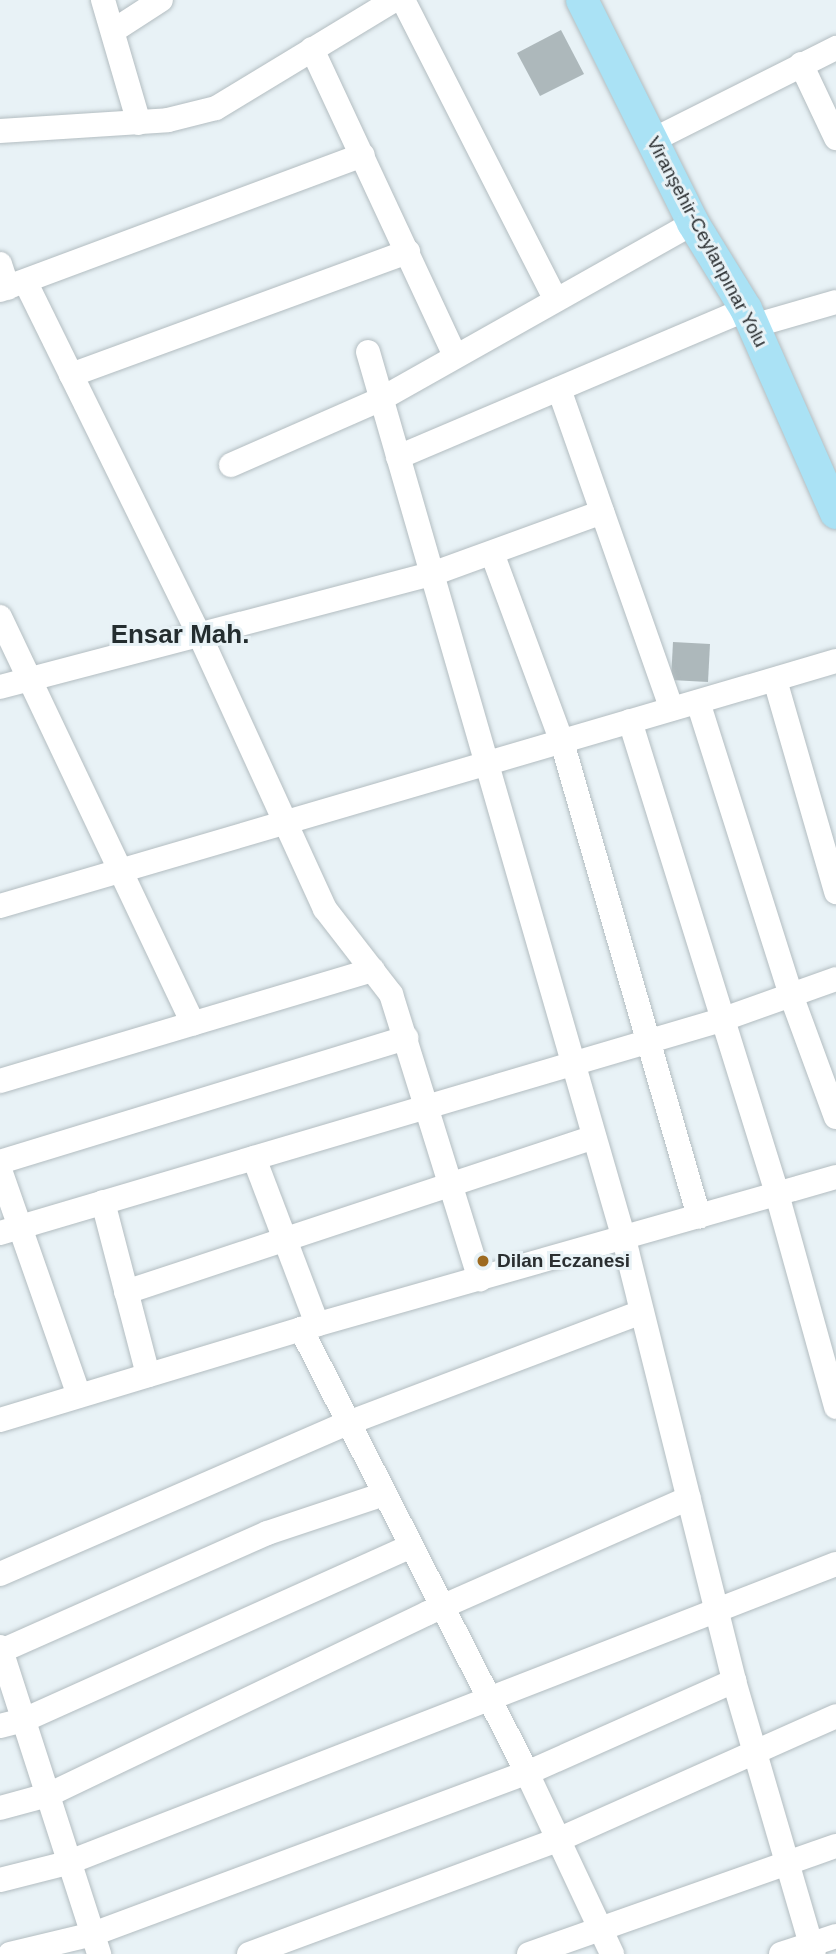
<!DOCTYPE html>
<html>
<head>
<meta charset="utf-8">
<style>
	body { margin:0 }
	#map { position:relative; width:836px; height:1954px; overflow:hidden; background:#e8f2f6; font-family:Helvetica,sans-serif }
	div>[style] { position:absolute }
	.building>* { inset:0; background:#adb8bb }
	.roads { filter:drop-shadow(0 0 2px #b3bdc1) drop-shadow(0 0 2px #b3bdc1) }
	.minor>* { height:24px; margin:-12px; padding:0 12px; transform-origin:12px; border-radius:12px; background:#fff }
	.major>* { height:32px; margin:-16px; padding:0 16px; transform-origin:16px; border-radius:16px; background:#aae2f5 }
	.dots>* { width:19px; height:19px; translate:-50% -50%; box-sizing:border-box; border:4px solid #e8f2f6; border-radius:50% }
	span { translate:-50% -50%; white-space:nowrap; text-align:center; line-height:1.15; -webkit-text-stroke:6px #e8f2f6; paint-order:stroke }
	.street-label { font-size:19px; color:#2a2e30 }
	.poi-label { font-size:19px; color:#2a2e30; font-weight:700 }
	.left { translate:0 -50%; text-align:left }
	.district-label { font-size:26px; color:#242d2f; font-weight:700 }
</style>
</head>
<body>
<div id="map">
	<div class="building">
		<div style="clip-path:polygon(561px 30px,584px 74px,540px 96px,517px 53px)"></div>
		<div style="clip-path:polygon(673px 642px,710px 644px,708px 682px,671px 680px)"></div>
	</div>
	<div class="roads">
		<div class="minor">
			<div style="left:103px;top:0;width:128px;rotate:73.7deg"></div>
			<div style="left:403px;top:0;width:335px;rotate:63deg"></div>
			<div style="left:113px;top:31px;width:57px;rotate:-32.9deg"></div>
			<div style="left:312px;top:49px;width:338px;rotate:65deg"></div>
			<div style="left:801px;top:64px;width:82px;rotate:64.7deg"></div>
			<div style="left:0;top:131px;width:168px;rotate:-3.7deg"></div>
			<div style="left:168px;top:120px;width:49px;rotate:-14deg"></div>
			<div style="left:216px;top:108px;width:208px;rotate:-31.2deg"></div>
			<div style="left:653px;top:140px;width:205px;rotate:-26.7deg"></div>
			<div style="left:0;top:264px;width:25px;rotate:72deg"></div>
			<div style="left:26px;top:283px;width:394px;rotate:63.8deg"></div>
			<div style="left:200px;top:636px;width:300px;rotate:65.4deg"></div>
			<div style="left:325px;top:909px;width:108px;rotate:52.2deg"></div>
			<div style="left:391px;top:994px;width:299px;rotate:72.7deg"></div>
			<div style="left:0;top:290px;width:387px;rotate:-20.4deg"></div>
			<div style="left:753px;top:326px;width:86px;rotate:-16.1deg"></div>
			<div style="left:368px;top:352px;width:923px;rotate:73.9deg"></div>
			<div style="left:624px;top:1239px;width:455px;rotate:76deg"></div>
			<div style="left:734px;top:1681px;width:284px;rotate:73.7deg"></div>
			<div style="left:71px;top:375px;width:359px;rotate:-20.1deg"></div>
			<div style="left:559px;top:389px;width:339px;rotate:70.6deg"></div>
			<div style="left:398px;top:457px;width:378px;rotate:-23deg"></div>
			<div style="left:231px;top:465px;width:164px;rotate:-23.7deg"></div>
			<div style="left:381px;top:399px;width:358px;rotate:-29.4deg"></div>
			<div style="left:492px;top:553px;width:202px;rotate:69.7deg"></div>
			<div style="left:562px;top:742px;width:494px;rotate:73.9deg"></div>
			<div style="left:0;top:617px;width:450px;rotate:64.6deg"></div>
			<div style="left:775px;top:680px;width:221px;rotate:73.9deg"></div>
			<div style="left:0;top:687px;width:447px;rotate:-14.7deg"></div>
			<div style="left:432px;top:574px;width:181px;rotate:-20deg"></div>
			<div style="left:698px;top:702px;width:307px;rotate:72.4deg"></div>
			<div style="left:791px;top:995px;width:130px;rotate:69.8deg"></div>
			<div style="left:630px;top:721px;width:495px;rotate:72.7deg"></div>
			<div style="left:777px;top:1194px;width:221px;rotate:74.5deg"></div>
			<div style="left:0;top:906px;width:871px;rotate:-16.33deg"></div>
			<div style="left:0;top:1081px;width:389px;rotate:-16.6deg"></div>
			<div style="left:254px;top:1158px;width:178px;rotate:69.2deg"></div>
			<div style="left:0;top:1162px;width:425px;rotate:-17deg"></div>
			<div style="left:0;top:1170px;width:239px;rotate:70.7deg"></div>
			<div style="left:103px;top:1202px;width:179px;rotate:75.4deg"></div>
			<div style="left:0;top:1233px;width:752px;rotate:-16.46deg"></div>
			<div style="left:721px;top:1020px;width:122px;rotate:-19.6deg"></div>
			<div style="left:126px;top:1292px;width:493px;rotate:-18.3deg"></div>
			<div style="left:301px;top:1329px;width:498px;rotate:63deg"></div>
			<div style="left:527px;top:1773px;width:200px;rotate:64.8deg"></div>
			<div style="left:0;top:1420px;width:314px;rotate:-16.8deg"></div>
			<div style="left:301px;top:1329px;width:556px;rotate:-15.86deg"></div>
			<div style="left:0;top:1574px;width:379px;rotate:-23.5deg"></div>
			<div style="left:348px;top:1423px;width:314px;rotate:-20.7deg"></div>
			<div style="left:0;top:1647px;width:323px;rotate:72.1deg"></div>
			<div style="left:1px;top:1651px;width:291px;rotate:-23.9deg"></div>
			<div style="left:267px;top:1533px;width:123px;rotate:-18.4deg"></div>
			<div style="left:0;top:1726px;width:25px;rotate:-14deg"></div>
			<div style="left:24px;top:1720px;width:424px;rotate:-24.2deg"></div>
			<div style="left:0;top:1808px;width:50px;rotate:-15.2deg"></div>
			<div style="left:48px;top:1795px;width:421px;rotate:-25.6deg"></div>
			<div style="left:428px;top:1613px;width:285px;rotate:-23.8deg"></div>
			<div style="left:0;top:1880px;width:69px;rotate:-14.2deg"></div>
			<div style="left:67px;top:1863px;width:825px;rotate:-21.25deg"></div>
			<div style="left:10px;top:1954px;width:85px;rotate:-13.5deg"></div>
			<div style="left:93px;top:1934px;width:463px;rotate:-20.4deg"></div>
			<div style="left:527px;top:1773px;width:227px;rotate:-24deg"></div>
			<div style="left:249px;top:1954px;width:332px;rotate:-20.3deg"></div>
			<div style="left:560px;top:1839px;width:302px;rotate:-24deg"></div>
			<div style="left:529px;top:1954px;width:325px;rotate:-19.4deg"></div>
			<div style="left:781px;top:1954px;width:58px;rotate:-18.1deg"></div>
		</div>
		<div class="major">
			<div style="left:582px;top:0;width:249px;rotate:63.5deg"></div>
			<div style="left:693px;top:223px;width:101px;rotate:58.4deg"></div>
			<div style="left:746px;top:309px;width:223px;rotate:66.2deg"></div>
		</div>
	</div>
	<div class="dots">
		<div style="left:483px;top:1261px;background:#9d6a20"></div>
	</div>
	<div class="street-label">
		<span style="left:707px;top:242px;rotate:62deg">Viranşehir-Ceylanpınar Yolu</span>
	</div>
	<div class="poi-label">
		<span class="left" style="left:497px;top:1261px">Dilan Eczanesi</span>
	</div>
	<div class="district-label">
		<span style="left:180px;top:635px">Ensar Mah.</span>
	</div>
</div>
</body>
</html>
